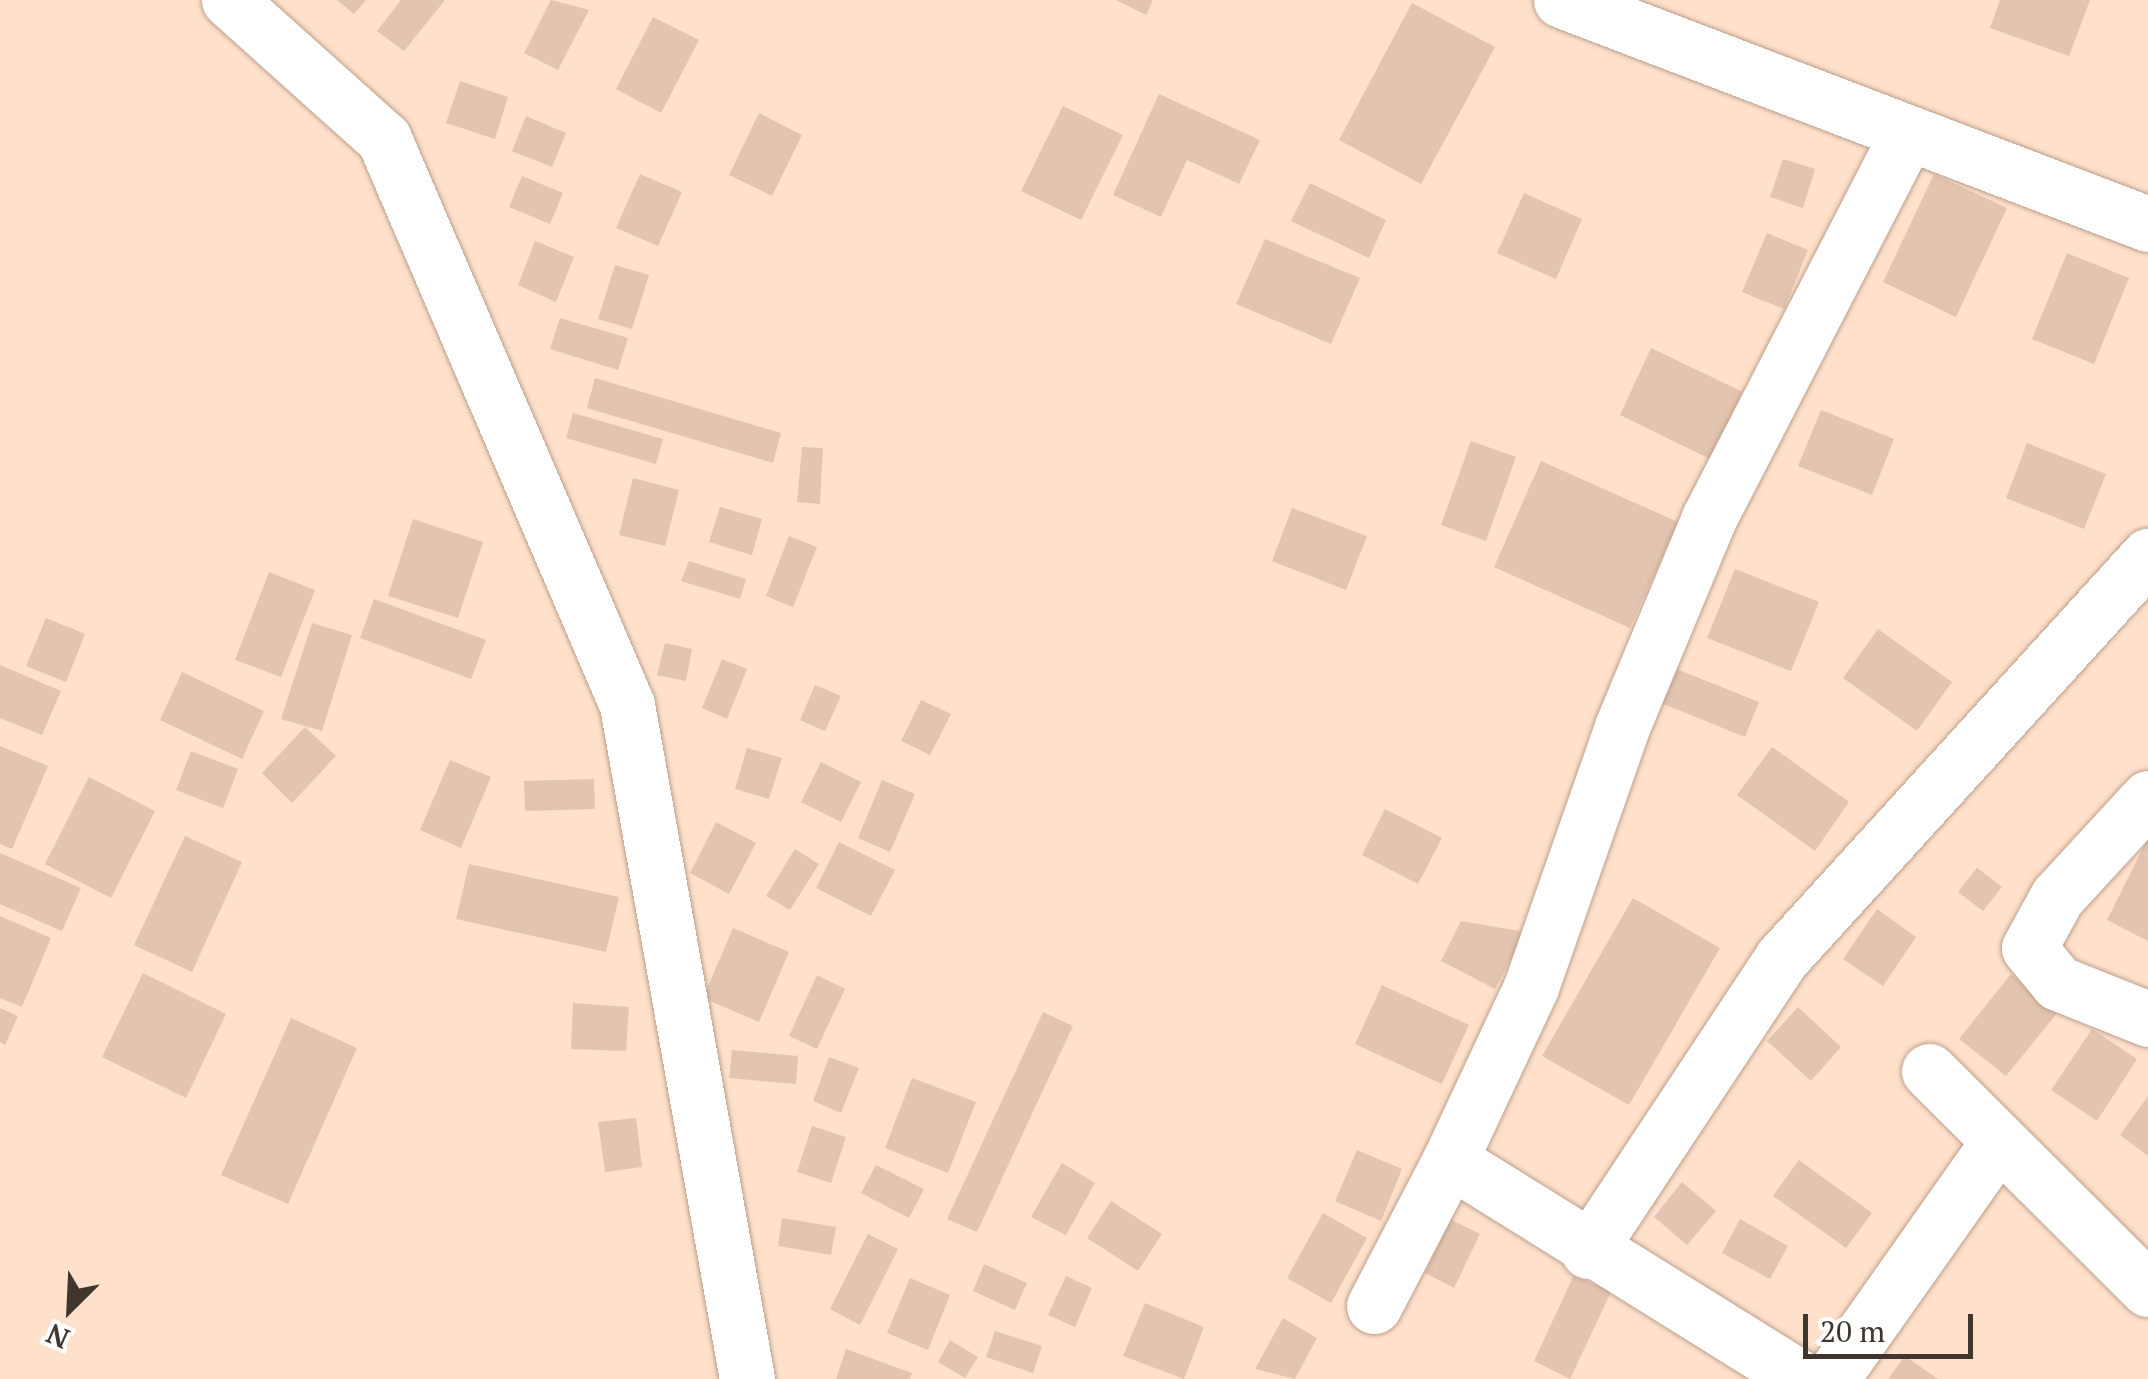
<!DOCTYPE html>
<html>
<head>
<meta charset="utf-8">
<style>
	body { margin:0 }
	#map { position:relative; width:2148px; height:1379px; overflow:hidden; background:#fee0cb; font-family:"PT Serif",serif }
	div>[style] { position:absolute }
	.building>* { inset:0; background:#e2c4b0 }
	.roads { filter:drop-shadow(0 0 2px #bca08c) drop-shadow(0 0 2px #bca08c) }
	.minor>* { height:55px; margin:-27.5px; padding:0 27.5px; transform-origin:27.5px; border-radius:27.5px; background:#fff }
	span { translate:-50% -50%; white-space:nowrap; text-align:center; line-height:1.15; -webkit-text-stroke:10px #fff; paint-order:stroke }
	.north { position:absolute; left:20px; top:1259px; width:100px; height:100px; -webkit-text-stroke:8px #fff; paint-order:stroke; rotate:204deg; font-size:28px; font-weight:700; line-height:40px; text-align:center; color:#41362d }
	.north::after { content:''; display:block; margin:auto; width:35px; height:45px; background:#41362d; clip-path:polygon(50% 0,100% 100%,50% 72%,0 100%) }
	.scale { position:absolute; left:1803px; top:1314px; width:170px; height:45px; box-sizing:border-box; border:5px solid #41362d; border-top:0; padding-left:12px; font-size:30px; line-height:35px; white-space:nowrap; color:#41362d; -webkit-text-stroke:8px #fff; paint-order:stroke }
</style>
</head>
<body>
<div id="map">
	<div class="building">
		<div style="clip-path:polygon(337px 0,366px 0,354px 14px)"></div>
		<div style="clip-path:polygon(401px 0,445px 0,404px 51px,377px 31px)"></div>
		<div style="clip-path:polygon(551px 0,589px 10px,558px 70px,524px 53px)"></div>
		<div style="clip-path:polygon(1116px 0,1153px 0,1146px 15px)"></div>
		<div style="clip-path:polygon(2000px 0,2090px 0,2069px 56px,1990px 28px)"></div>
		<div style="clip-path:polygon(1412px 3px,1495px 47px,1421px 184px,1339px 140px)"></div>
		<div style="clip-path:polygon(653px 17px,699px 40px,661px 113px,616px 89px)"></div>
		<div style="clip-path:polygon(460px 81px,508px 97px,495px 139px,446px 123px)"></div>
		<div style="clip-path:polygon(1159px 94px,1260px 140px,1239px 184px,1187px 160px,1161px 217px,1113px 195px)"></div>
		<div style="clip-path:polygon(1063px 106px,1123px 135px,1081px 220px,1021px 191px)"></div>
		<div style="clip-path:polygon(759px 113px,802px 135px,772px 196px,729px 175px)"></div>
		<div style="clip-path:polygon(526px 116px,566px 133px,552px 167px,512px 151px)"></div>
		<div style="clip-path:polygon(1783px 159px,1815px 169px,1803px 208px,1770px 197px)"></div>
		<div style="clip-path:polygon(640px 174px,682px 192px,658px 246px,616px 228px)"></div>
		<div style="clip-path:polygon(1934px 174px,2007px 208px,1956px 317px,1883px 282px)"></div>
		<div style="clip-path:polygon(522px 176px,563px 193px,550px 224px,509px 207px)"></div>
		<div style="clip-path:polygon(1310px 183px,1386px 220px,1369px 258px,1291px 221px)"></div>
		<div style="clip-path:polygon(1524px 193px,1582px 219px,1556px 279px,1497px 253px)"></div>
		<div style="clip-path:polygon(1767px 233px,1808px 250px,1784px 309px,1742px 292px)"></div>
		<div style="clip-path:polygon(1265px 239px,1360px 278px,1331px 344px,1236px 304px)"></div>
		<div style="clip-path:polygon(535px 241px,574px 257px,556px 302px,518px 285px)"></div>
		<div style="clip-path:polygon(2067px 253px,2129px 278px,2094px 364px,2032px 339px)"></div>
		<div style="clip-path:polygon(615px 265px,649px 275px,632px 329px,598px 319px)"></div>
		<div style="clip-path:polygon(560px 318px,628px 338px,618px 370px,550px 349px)"></div>
		<div style="clip-path:polygon(1651px 348px,1743px 392px,1710px 459px,1620px 415px)"></div>
		<div style="clip-path:polygon(595px 378px,781px 433px,773px 463px,587px 408px)"></div>
		<div style="clip-path:polygon(1821px 410px,1894px 439px,1872px 495px,1798px 466px)"></div>
		<div style="clip-path:polygon(573px 413px,663px 439px,656px 464px,566px 438px)"></div>
		<div style="clip-path:polygon(1471px 441px,1516px 457px,1486px 541px,1441px 525px)"></div>
		<div style="clip-path:polygon(2027px 443px,2106px 474px,2084px 529px,2006px 498px)"></div>
		<div style="clip-path:polygon(802px 447px,823px 448px,820px 504px,797px 502px)"></div>
		<div style="clip-path:polygon(1541px 461px,1678px 522px,1630px 628px,1494px 567px)"></div>
		<div style="clip-path:polygon(633px 478px,679px 490px,665px 546px,619px 535px)"></div>
		<div style="clip-path:polygon(720px 507px,762px 519px,752px 555px,709px 542px)"></div>
		<div style="clip-path:polygon(1292px 508px,1367px 536px,1346px 590px,1272px 561px)"></div>
		<div style="clip-path:polygon(413px 519px,483px 542px,458px 618px,388px 596px)"></div>
		<div style="clip-path:polygon(789px 536px,817px 547px,793px 607px,766px 596px)"></div>
		<div style="clip-path:polygon(689px 561px,746px 579px,740px 599px,681px 581px)"></div>
		<div style="clip-path:polygon(1735px 569px,1819px 602px,1791px 671px,1707px 638px)"></div>
		<div style="clip-path:polygon(269px 572px,315px 590px,281px 677px,235px 660px)"></div>
		<div style="clip-path:polygon(374px 599px,486px 640px,471px 679px,360px 638px)"></div>
		<div style="clip-path:polygon(46px 618px,85px 634px,66px 682px,26px 666px)"></div>
		<div style="clip-path:polygon(312px 623px,352px 635px,322px 731px,281px 719px)"></div>
		<div style="clip-path:polygon(1878px 629px,1952px 682px,1917px 731px,1843px 678px)"></div>
		<div style="clip-path:polygon(665px 643px,692px 649px,686px 681px,657px 675px)"></div>
		<div style="clip-path:polygon(722px 659px,747px 669px,727px 719px,702px 708px)"></div>
		<div style="clip-path:polygon(0 665px,61px 691px,42px 735px,0 718px)"></div>
		<div style="clip-path:polygon(1674px 668px,1759px 702px,1745px 737px,1661px 703px)"></div>
		<div style="clip-path:polygon(182px 672px,264px 711px,242px 759px,160px 720px)"></div>
		<div style="clip-path:polygon(815px 685px,841px 696px,825px 731px,800px 720px)"></div>
		<div style="clip-path:polygon(921px 700px,951px 714px,930px 755px,901px 741px)"></div>
		<div style="clip-path:polygon(305px 727px,336px 756px,292px 803px,262px 773px)"></div>
		<div style="clip-path:polygon(0 746px,48px 766px,12px 849px,0 844px)"></div>
		<div style="clip-path:polygon(1772px 747px,1849px 802px,1815px 851px,1737px 795px)"></div>
		<div style="clip-path:polygon(747px 748px,782px 758px,769px 799px,735px 789px)"></div>
		<div style="clip-path:polygon(191px 751px,238px 769px,223px 808px,176px 790px)"></div>
		<div style="clip-path:polygon(450px 760px,491px 777px,461px 848px,420px 830px)"></div>
		<div style="clip-path:polygon(821px 762px,861px 782px,841px 822px,801px 802px)"></div>
		<div style="clip-path:polygon(89px 777px,155px 811px,111px 898px,45px 864px)"></div>
		<div style="clip-path:polygon(594px 779px,595px 809px,525px 811px,524px 781px)"></div>
		<div style="clip-path:polygon(882px 780px,915px 794px,890px 852px,858px 838px)"></div>
		<div style="clip-path:polygon(1385px 809px,1442px 838px,1418px 884px,1362px 855px)"></div>
		<div style="clip-path:polygon(716px 822px,756px 843px,729px 894px,690px 873px)"></div>
		<div style="clip-path:polygon(185px 836px,242px 862px,192px 972px,134px 945px)"></div>
		<div style="clip-path:polygon(2148px 838px,2148px 941px,2107px 920px)"></div>
		<div style="clip-path:polygon(839px 842px,895px 870px,871px 916px,816px 888px)"></div>
		<div style="clip-path:polygon(795px 849px,819px 864px,790px 910px,766px 896px)"></div>
		<div style="clip-path:polygon(0 853px,81px 888px,62px 931px,0 904px)"></div>
		<div style="clip-path:polygon(469px 864px,619px 897px,606px 952px,456px 919px)"></div>
		<div style="clip-path:polygon(1977px 868px,2002px 887px,1983px 911px,1958px 892px)"></div>
		<div style="clip-path:polygon(1633px 898px,1720px 948px,1629px 1105px,1542px 1056px)"></div>
		<div style="clip-path:polygon(1877px 909px,1916px 937px,1883px 986px,1843px 959px)"></div>
		<div style="clip-path:polygon(0 916px,51px 938px,22px 1007px,0 998px)"></div>
		<div style="clip-path:polygon(1461px 921px,1525px 932px,1495px 989px,1441px 961px)"></div>
		<div style="clip-path:polygon(733px 928px,789px 952px,759px 1022px,703px 998px)"></div>
		<div style="clip-path:polygon(143px 973px,226px 1014px,186px 1098px,102px 1057px)"></div>
		<div style="clip-path:polygon(2011px 974px,2058px 1012px,2006px 1076px,1959px 1039px)"></div>
		<div style="clip-path:polygon(817px 975px,845px 989px,817px 1049px,789px 1036px)"></div>
		<div style="clip-path:polygon(1382px 985px,1469px 1025px,1442px 1084px,1355px 1044px)"></div>
		<div style="clip-path:polygon(573px 1003px,629px 1007px,626px 1051px,571px 1049px)"></div>
		<div style="clip-path:polygon(1798px 1007px,1841px 1047px,1811px 1081px,1767px 1041px)"></div>
		<div style="clip-path:polygon(0 1008px,18px 1016px,5px 1045px,0 1042px)"></div>
		<div style="clip-path:polygon(1043px 1012px,1073px 1026px,977px 1232px,947px 1219px)"></div>
		<div style="clip-path:polygon(291px 1018px,357px 1048px,288px 1204px,221px 1175px)"></div>
		<div style="clip-path:polygon(2092px 1029px,2137px 1059px,2097px 1121px,2051px 1090px)"></div>
		<div style="clip-path:polygon(732px 1050px,798px 1056px,796px 1084px,729px 1078px)"></div>
		<div style="clip-path:polygon(829px 1057px,859px 1068px,841px 1113px,813px 1101px)"></div>
		<div style="clip-path:polygon(912px 1078px,976px 1102px,948px 1173px,885px 1148px)"></div>
		<div style="clip-path:polygon(2148px 1096px,2148px 1156px,2120px 1135px)"></div>
		<div style="clip-path:polygon(636px 1118px,642px 1167px,605px 1172px,598px 1122px)"></div>
		<div style="clip-path:polygon(812px 1126px,846px 1137px,831px 1183px,797px 1172px)"></div>
		<div style="clip-path:polygon(1357px 1150px,1402px 1169px,1381px 1221px,1335px 1201px)"></div>
		<div style="clip-path:polygon(1799px 1160px,1872px 1213px,1846px 1248px,1773px 1196px)"></div>
		<div style="clip-path:polygon(1062px 1163px,1095px 1183px,1066px 1235px,1031px 1217px)"></div>
		<div style="clip-path:polygon(876px 1165px,924px 1189px,909px 1218px,861px 1193px)"></div>
		<div style="clip-path:polygon(1682px 1182px,1716px 1211px,1687px 1245px,1654px 1217px)"></div>
		<div style="clip-path:polygon(1111px 1201px,1162px 1234px,1138px 1271px,1087px 1238px)"></div>
		<div style="clip-path:polygon(1323px 1213px,1367px 1238px,1331px 1303px,1287px 1278px)"></div>
		<div style="clip-path:polygon(782px 1218px,836px 1227px,831px 1255px,778px 1246px)"></div>
		<div style="clip-path:polygon(1450px 1219px,1480px 1234px,1454px 1288px,1425px 1273px)"></div>
		<div style="clip-path:polygon(1740px 1219px,1788px 1246px,1770px 1279px,1722px 1253px)"></div>
		<div style="clip-path:polygon(868px 1234px,898px 1249px,860px 1325px,830px 1309px)"></div>
		<div style="clip-path:polygon(984px 1264px,1027px 1283px,1015px 1310px,973px 1291px)"></div>
		<div style="clip-path:polygon(1574px 1275px,1611px 1292px,1570px 1379px,1534px 1361px)"></div>
		<div style="clip-path:polygon(1066px 1276px,1092px 1288px,1075px 1327px,1048px 1315px)"></div>
		<div style="clip-path:polygon(910px 1278px,950px 1295px,928px 1350px,887px 1333px)"></div>
		<div style="clip-path:polygon(1145px 1303px,1204px 1327px,1184px 1379px,1123px 1356px)"></div>
		<div style="clip-path:polygon(1283px 1318px,1317px 1338px,1295px 1379px,1255px 1369px)"></div>
		<div style="clip-path:polygon(995px 1331px,1042px 1346px,1033px 1373px,986px 1357px)"></div>
		<div style="clip-path:polygon(950px 1340px,978px 1357px,965px 1378px,938px 1362px)"></div>
		<div style="clip-path:polygon(846px 1349px,912px 1373px,910px 1379px,836px 1379px)"></div>
		<div style="clip-path:polygon(1905px 1356px,1938px 1379px,1888px 1379px)"></div>
	</div>
	<div class="roads">
		<div class="minor">
			<div style="left:229px;top:0;width:208px;rotate:41.9deg"></div>
			<div style="left:384px;top:139px;width:616px;rotate:66.76deg"></div>
			<div style="left:627px;top:705px;width:685px;rotate:79.9deg"></div>
			<div style="left:1561px;top:0;width:628px;rotate:20.89deg"></div>
			<div style="left:2148px;top:798px;width:134px;rotate:132.6deg"></div>
			<div style="left:2057px;top:897px;width:58px;rotate:118.8deg"></div>
			<div style="left:2029px;top:948px;width:45px;rotate:50.4deg"></div>
			<div style="left:2058px;top:983px;width:97px;rotate:21.8deg"></div>
			<div style="left:1929px;top:1071px;width:309px;rotate:44.9deg"></div>
			<div style="left:1450px;top:1160px;width:191px;rotate:-64.9deg"></div>
			<div style="left:1531px;top:987px;width:275px;rotate:-70.7deg"></div>
			<div style="left:1622px;top:727px;width:226px;rotate:-67.4deg"></div>
			<div style="left:1709px;top:518px;width:430px;rotate:-62.7deg"></div>
			<div style="left:1588px;top:1251px;width:351px;rotate:-56.5deg"></div>
			<div style="left:1782px;top:958px;width:544px;rotate:-47.68deg"></div>
			<div style="left:1374px;top:1306px;width:165px;rotate:-62.5deg"></div>
			<div style="left:1450px;top:1160px;width:415px;rotate:31.9deg"></div>
			<div style="left:1831px;top:1379px;width:291px;rotate:-54.8deg"></div>
		</div>
	</div>
	<div class="north">N</div>
	<div class="scale">20 m</div>
</div>
</body>
</html>
